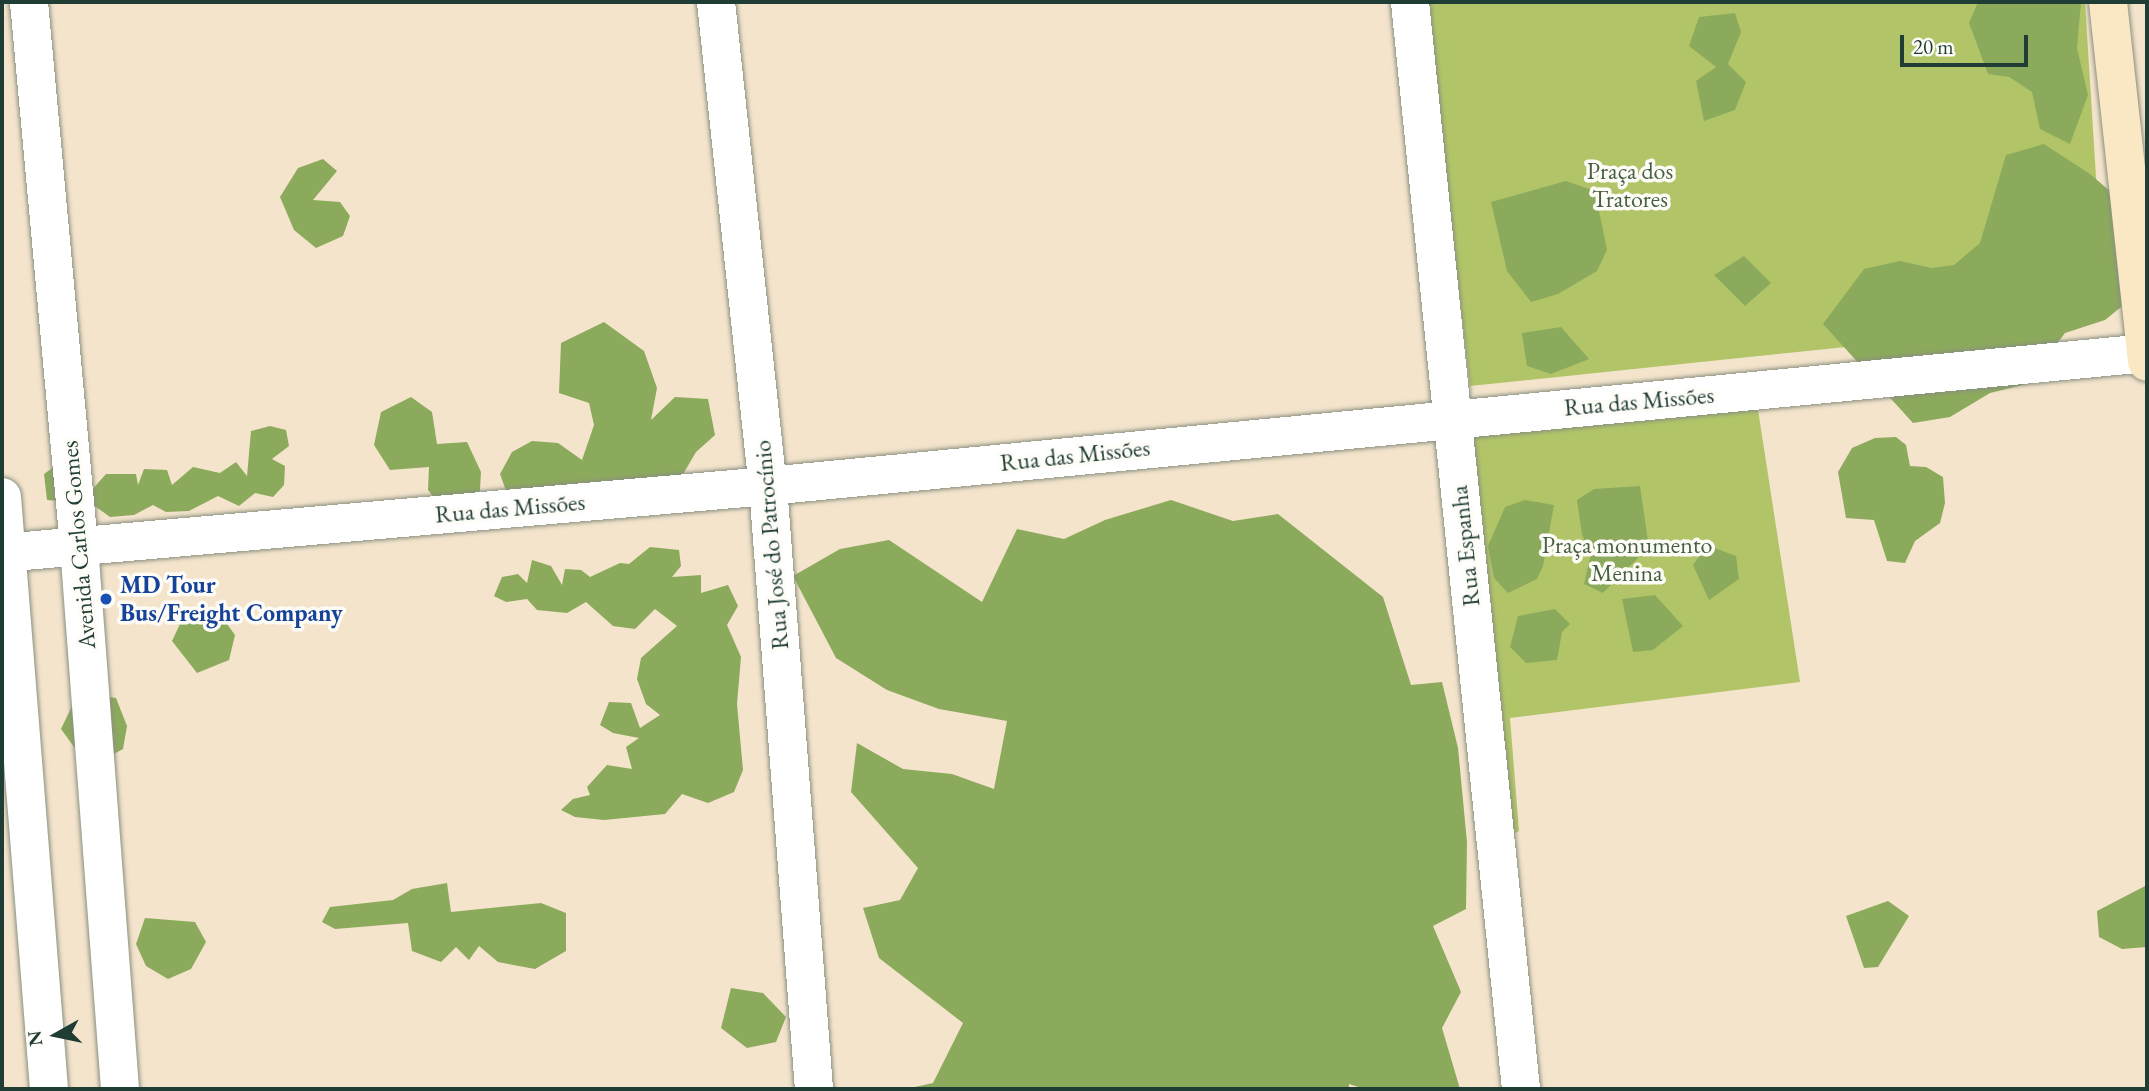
<!DOCTYPE html>
<html>
<head>
<meta charset="utf-8">
<style>
  body { margin:0 }
  #map { position:relative; width:2149px; height:1091px; overflow:hidden; background:#f4e4cc; font-family:"EB Garamond",serif }
  div>[style] { position:absolute }
  .green>* { inset:0; background:#b1c568 }
  .forest>* { inset:0; background:#8caa5c }
  .roads { filter:drop-shadow(0 0 2px #8a9080) drop-shadow(0 0 2px #8a9080) }
  .minor>* { height:38px; margin:-19px; padding:0 19px; transform-origin:19px; border-radius:19px; background:#fff }
  .tertiary>* { height:38px; margin:-19px; padding:0 19px; transform-origin:19px; border-radius:19px; background:#fff }
  .secondary>* { height:38px; margin:-19px; padding:0 19px; transform-origin:19px; border-radius:19px; background:#fae7c3 }
  .dots>* { width:19px; height:19px; translate:-50% -50%; box-sizing:border-box; border:4px solid #fdfcf7; border-radius:50% }
  span { translate:-50% -50%; white-space:nowrap; text-align:center; line-height:1.15; -webkit-text-stroke:7px #fdfcf7; paint-order:stroke }
  .park-label { font-size:24px; color:#445f41 }
  .street-label { font-size:24px; color:#1f3d34 }
  .transit-label { font-size:24px; color:#164399; font-weight:700 }
  .left { translate:0 -50%; text-align:left }
  .frame { position:absolute; inset:0; border:4px solid #1f3d34; pointer-events:none }
  .north { position:absolute; left:21px; top:1000px; width:70px; height:70px; -webkit-text-stroke:5px #fdfcf7; paint-order:stroke; rotate:261deg; font-size:19px; font-weight:700; line-height:28px; text-align:center; color:#1f3d34 }
  .north::after { content:''; display:block; margin:auto; width:24px; height:32px; background:#1f3d34; clip-path:polygon(50% 0,100% 100%,50% 72%,0 100%) }
  .scale { position:absolute; left:1900px; top:35px; width:128px; height:32px; box-sizing:border-box; border:4px solid #1f3d34; border-top:0; padding-left:9px; font-size:21px; line-height:24px; white-space:nowrap; color:#1f3d34; -webkit-text-stroke:5px #fdfcf7; paint-order:stroke }
</style>
</head>
<body>
<div id="map">
  <div class="green">
    <div style="clip-path:polygon(1424px 2px,2085px 2px,2105px 320px,1470px 386px)"></div>
    <div style="clip-path:polygon(1757px 403px,1800px 682px,1510px 718px,1519px 831px,1502px 839px,1458px 430px)"></div>
  </div>
  <div class="forest">
    <div style="clip-path:polygon(1978px 2px,2081px 2px,2077px 48px,2088px 95px,2070px 144px,2040px 129px,2032px 92px,2009px 77px,1988px 74px,1969px 23px)"></div>
    <div style="clip-path:polygon(1735px 13px,1741px 32px,1728px 64px,1746px 82px,1735px 110px,1704px 121px,1696px 81px,1716px 67px,1689px 46px,1699px 17px)"></div>
    <div style="clip-path:polygon(2044px 144px,2090px 174px,2147px 223px,2147px 286px,2105px 320px,2065px 333px,2027px 384px,1990px 393px,1950px 417px,1913px 423px,1823px 324px,1864px 269px,1900px 261px,1932px 268px,1954px 265px,1980px 243px,2006px 155px)"></div>
    <div style="clip-path:polygon(323px 159px,337px 171px,313px 200px,340px 202px,350px 216px,343px 236px,316px 248px,294px 230px,280px 197px,298px 168px)"></div>
    <div style="clip-path:polygon(1566px 181px,1595px 191px,1607px 250px,1597px 271px,1558px 294px,1531px 302px,1507px 271px,1491px 202px)"></div>
    <div style="clip-path:polygon(1744px 256px,1771px 283px,1745px 306px,1714px 275px)"></div>
    <div style="clip-path:polygon(604px 322px,644px 351px,657px 388px,651px 420px,675px 397px,708px 399px,715px 435px,696px 452px,682px 476px,650px 477px,649px 490px,509px 499px,500px 474px,512px 452px,532px 441px,558px 443px,582px 460px,594px 425px,589px 403px,559px 393px,561px 343px)"></div>
    <div style="clip-path:polygon(1561px 327px,1589px 359px,1551px 374px,1527px 366px,1522px 333px)"></div>
    <div style="clip-path:polygon(411px 397px,432px 412px,437px 444px,467px 442px,481px 472px,479px 507px,444px 510px,428px 490px,429px 467px,390px 470px,374px 445px,381px 412px)"></div>
    <div style="clip-path:polygon(270px 426px,286px 430px,289px 446px,272px 459px,285px 466px,284px 485px,273px 497px,255px 493px,239px 506px,218px 496px,189px 511px,166px 512px,153px 505px,134px 515px,110px 517px,92px 504px,47px 500px,44px 474px,61px 462px,89px 493px,106px 474px,136px 474px,138px 485px,144px 469px,167px 470px,172px 485px,193px 467px,220px 473px,236px 462px,247px 476px,251px 431px)"></div>
    <div style="clip-path:polygon(1896px 437px,1906px 445px,1910px 466px,1926px 467px,1943px 477px,1945px 503px,1940px 523px,1915px 541px,1905px 563px,1887px 561px,1874px 520px,1846px 518px,1838px 472px,1852px 448px,1875px 438px)"></div>
    <div style="clip-path:polygon(1640px 486px,1649px 547px,1603px 593px,1584px 584px,1591px 553px,1582px 535px,1577px 500px,1594px 489px)"></div>
    <div style="clip-path:polygon(1171px 500px,1233px 521px,1278px 514px,1383px 597px,1411px 685px,1442px 682px,1458px 748px,1467px 842px,1466px 909px,1433px 926px,1461px 992px,1442px 1028px,1460px 1089px,1365px 1089px,1349px 1084px,1349px 1089px,906px 1089px,933px 1083px,963px 1023px,879px 958px,863px 908px,900px 900px,918px 868px,851px 792px,857px 743px,903px 769px,952px 774px,994px 789px,1007px 721px,939px 709px,887px 690px,836px 658px,793px 576px,840px 549px,889px 540px,982px 602px,1017px 529px,1064px 539px,1105px 520px)"></div>
    <div style="clip-path:polygon(1525px 500px,1554px 505px,1543px 566px,1537px 579px,1508px 593px,1494px 578px,1488px 546px,1505px 507px)"></div>
    <div style="clip-path:polygon(1707px 545px,1736px 556px,1739px 579px,1709px 600px,1693px 565px)"></div>
    <div style="clip-path:polygon(650px 547px,679px 550px,681px 566px,672px 577px,701px 575px,701px 593px,728px 585px,738px 606px,727px 625px,741px 657px,737px 704px,743px 770px,734px 792px,708px 803px,682px 794px,665px 814px,604px 820px,575px 817px,561px 810px,573px 799px,590px 795px,587px 787px,607px 765px,632px 769px,626px 747px,639px 738px,613px 733px,600px 725px,609px 702px,631px 703px,640px 728px,660px 715px,646px 704px,637px 679px,641px 658px,677px 626px,655px 609px,635px 629px,613px 626px,586px 602px,567px 613px,537px 610px,527px 599px,506px 602px,494px 596px,502px 577px,518px 574px,527px 583px,532px 560px,551px 566px,562px 585px,565px 569px,581px 570px,590px 577px,620px 563px,629px 564px)"></div>
    <div style="clip-path:polygon(1655px 595px,1683px 626px,1653px 650px,1633px 652px,1622px 599px)"></div>
    <div style="clip-path:polygon(216px 609px,235px 635px,229px 660px,197px 673px,172px 641px,186px 611px)"></div>
    <div style="clip-path:polygon(1555px 609px,1570px 624px,1562px 632px,1557px 660px,1526px 663px,1510px 647px,1518px 616px)"></div>
    <div style="clip-path:polygon(91px 694px,116px 698px,127px 726px,123px 749px,101px 761px,77px 751px,61px 729px,73px 704px)"></div>
    <div style="clip-path:polygon(447px 883px,451px 912px,541px 903px,566px 913px,566px 951px,535px 969px,498px 962px,479px 946px,469px 960px,456px 947px,441px 962px,412px 951px,408px 923px,335px 929px,322px 922px,330px 907px,393px 900px,412px 889px)"></div>
    <div style="clip-path:polygon(2147px 885px,2147px 947px,2122px 949px,2099px 937px,2097px 911px)"></div>
    <div style="clip-path:polygon(1888px 901px,1909px 916px,1878px 967px,1864px 968px,1846px 916px)"></div>
    <div style="clip-path:polygon(145px 918px,195px 922px,206px 942px,191px 969px,168px 979px,146px 966px,136px 944px)"></div>
    <div style="clip-path:polygon(731px 988px,763px 993px,786px 1017px,776px 1042px,747px 1048px,721px 1028px)"></div>
  </div>
  <div class="roads">
    <div class="minor">
      <div style="left:716px;top:2px;width:487px;rotate:83.9deg"></div>
      <div style="left:768px;top:486px;width:605px;rotate:85.64deg"></div>
      <div style="left:1410px;top:2px;width:1093px;rotate:84.17deg"></div>
      <div style="left:2px;top:553px;width:769px;rotate:-5deg"></div>
      <div style="left:768px;top:486px;width:1385px;rotate:-5.51deg"></div>
    </div>
    <div class="tertiary">
      <div style="left:29px;top:2px;width:546px;rotate:84.75deg"></div>
      <div style="left:79px;top:546px;width:545px;rotate:85.68deg"></div>
      <div style="left:2px;top:497px;width:594px;rotate:85.46deg"></div>
    </div>
    <div class="secondary">
      <div style="left:2108px;top:2px;width:362px;rotate:83.8deg"></div>
    </div>
  </div>
  <div class="dots">
    <div style="left:106px;top:599px;background:#1a4fb4"></div>
  </div>
  <div class="park-label">
    <span style="left:1630px;top:185px">Praça dos<br>Tratores</span>
    <span style="left:1627px;top:559px">Praça monumento<br>Menina</span>
  </div>
  <div class="street-label">
    <span style="left:1639px;top:401px;rotate:-5deg">Rua das Missões</span>
    <span style="left:1075px;top:455px;rotate:-6deg">Rua das Missões</span>
    <span style="left:510px;top:508px;rotate:-5deg">Rua das Missões</span>
    <span style="left:78px;top:545px;rotate:-95deg">Avenida Carlos Gomes</span>
    <span style="left:771px;top:545px;rotate:-95deg">Rua José do Patrocínio</span>
    <span style="left:1465px;top:546px;rotate:-96deg">Rua Espanha</span>
  </div>
  <div class="transit-label">
    <span class="left" style="left:120px;top:599px">MD Tour<br>Bus/Freight Company</span>
  </div>
  <div class="frame"></div>
  <div class="north">N</div>
  <div class="scale">20 m</div>
</div>
</body>
</html>
